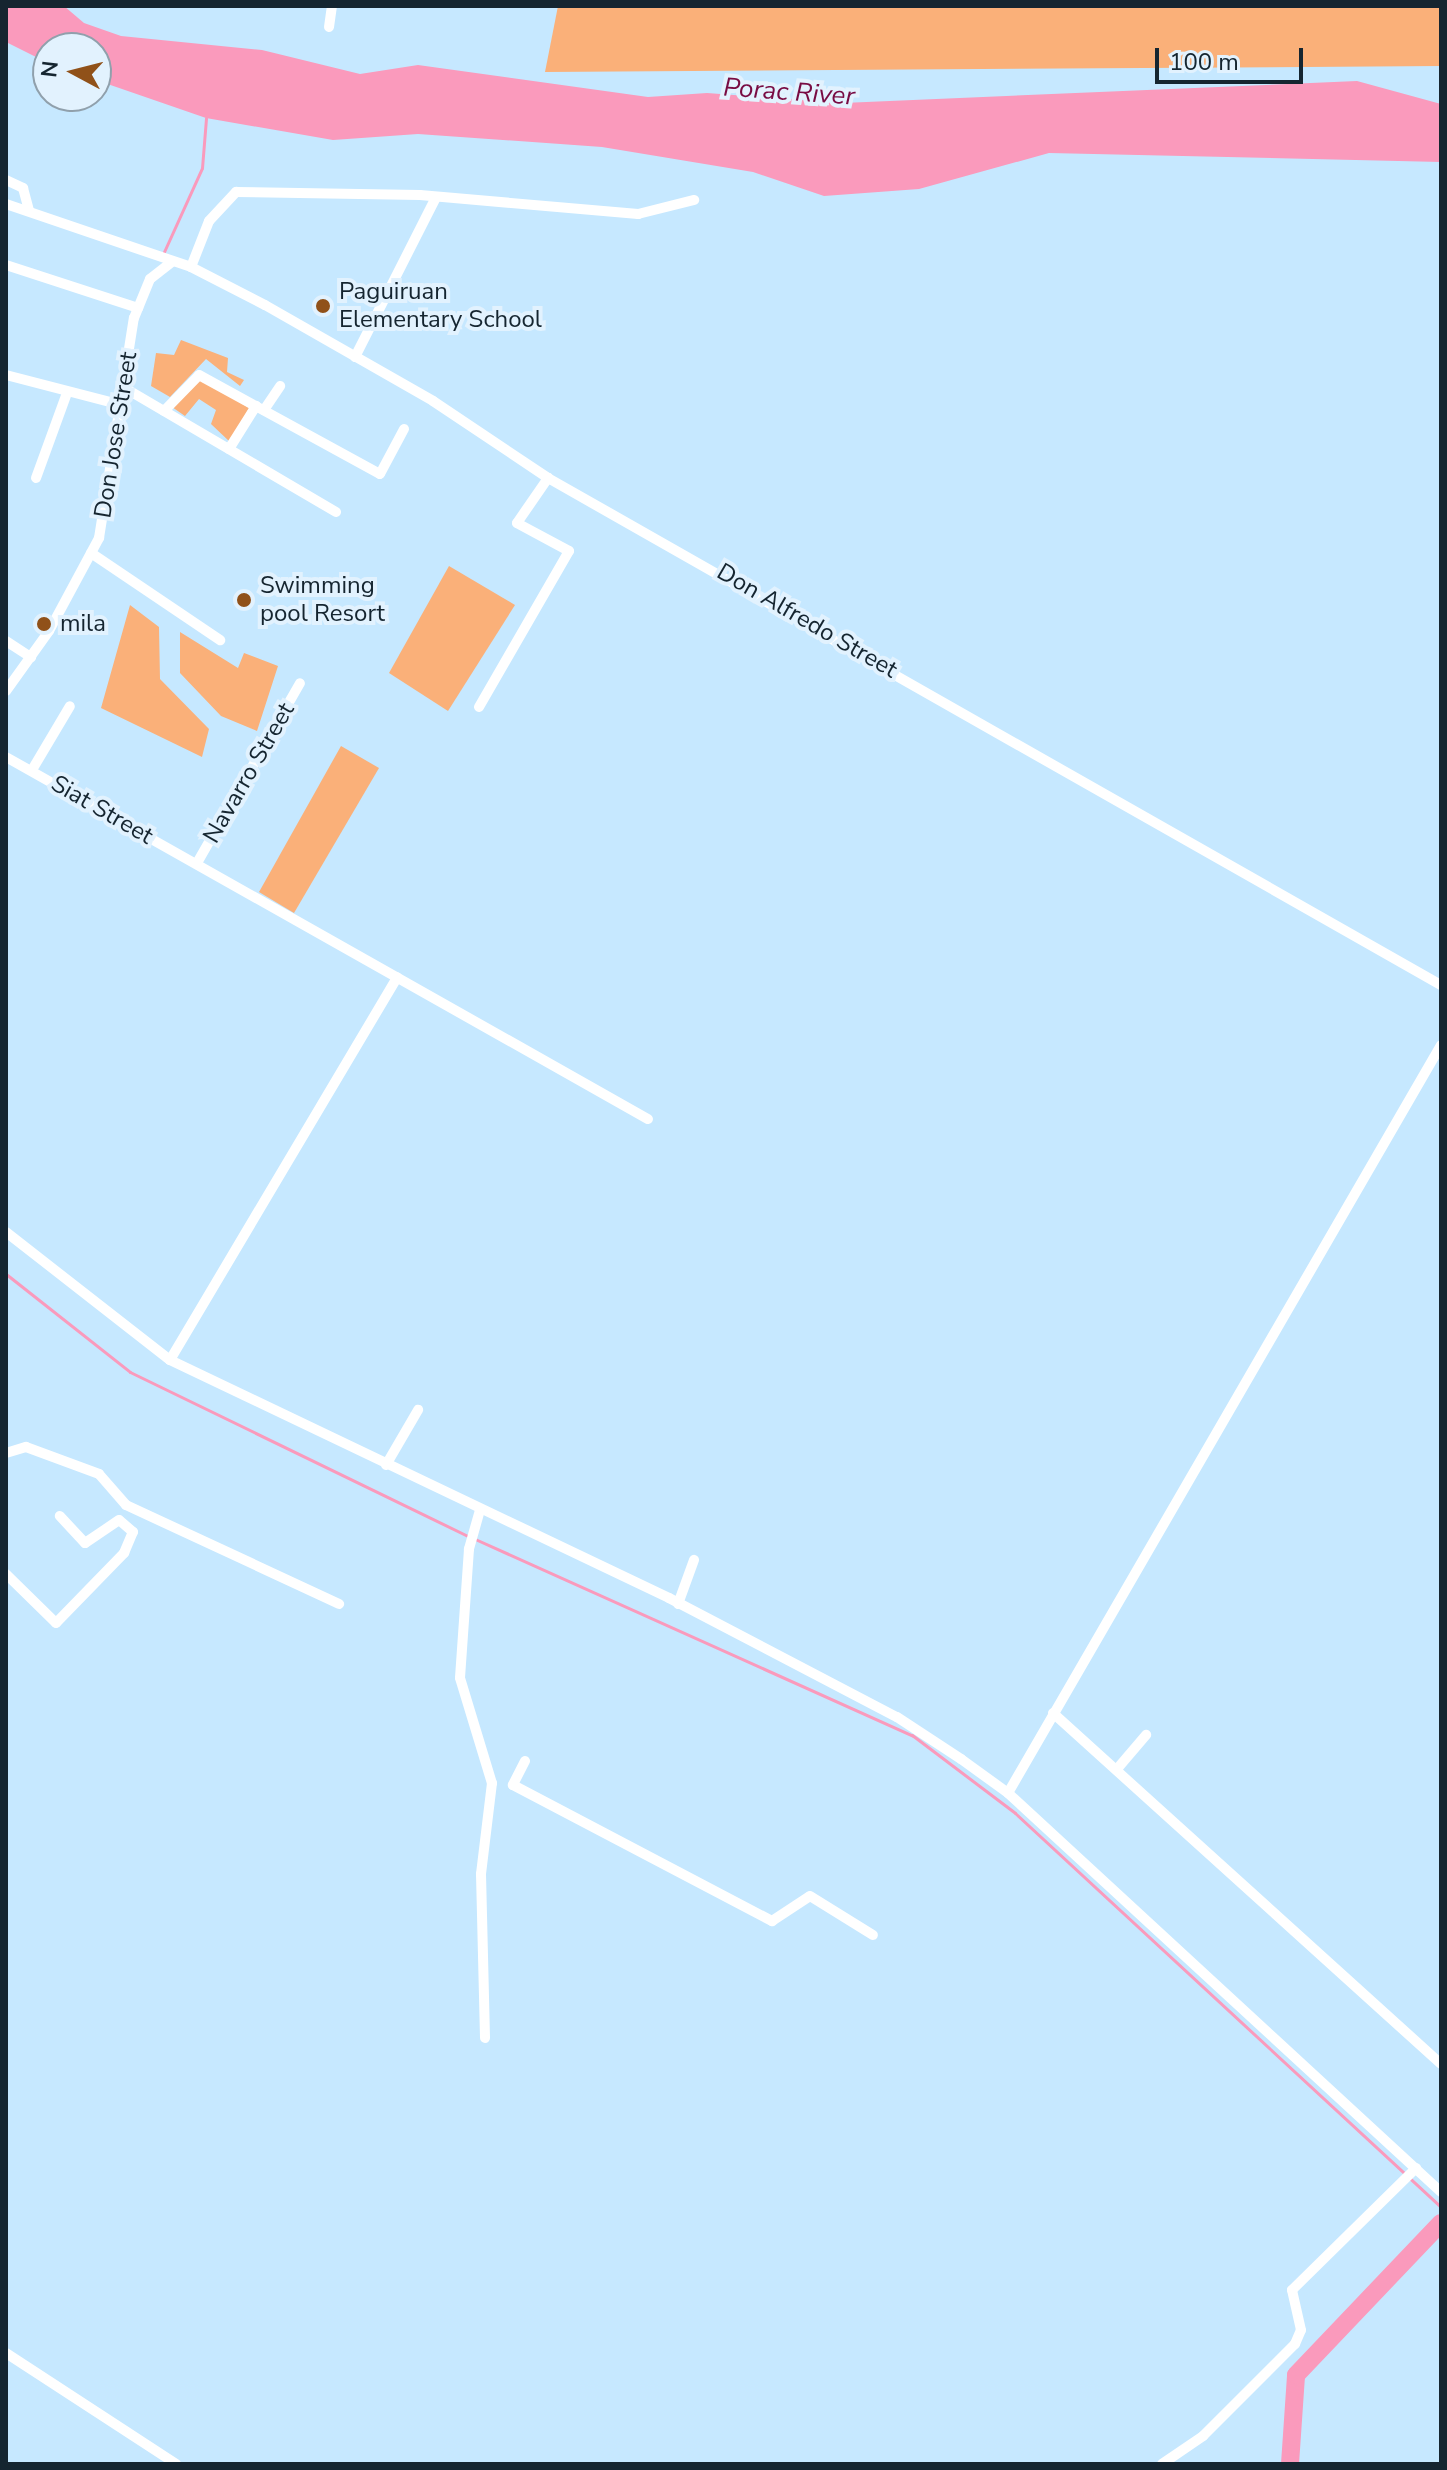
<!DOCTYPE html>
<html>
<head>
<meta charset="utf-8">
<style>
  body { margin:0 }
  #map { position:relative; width:1447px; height:2470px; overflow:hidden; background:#c6e8ff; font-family:"Nunito Sans",sans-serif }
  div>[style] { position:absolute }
  .green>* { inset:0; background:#fab079 }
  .water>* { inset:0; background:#fa9abc }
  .stream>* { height:3px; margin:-1.5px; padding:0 1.5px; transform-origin:1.5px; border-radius:1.5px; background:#fa9abc }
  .river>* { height:18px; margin:-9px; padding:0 9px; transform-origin:9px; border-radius:9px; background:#fa9abc }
  .minor>* { height:10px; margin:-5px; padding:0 5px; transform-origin:5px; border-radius:5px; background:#fff }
  .dots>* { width:22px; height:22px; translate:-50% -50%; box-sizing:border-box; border:4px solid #e2f2fe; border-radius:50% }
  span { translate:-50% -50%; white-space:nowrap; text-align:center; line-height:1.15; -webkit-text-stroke:8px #e2f2fe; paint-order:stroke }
  .poi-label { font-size:24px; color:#152530 }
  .left { translate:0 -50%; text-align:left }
  .street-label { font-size:24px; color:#152530 }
  .water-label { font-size:26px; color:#780b43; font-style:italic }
  .frame { position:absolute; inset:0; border:8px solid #152530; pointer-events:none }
  .north { position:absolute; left:32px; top:32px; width:80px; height:80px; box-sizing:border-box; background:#e2f2fe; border:2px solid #90a0ac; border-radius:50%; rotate:277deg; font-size:22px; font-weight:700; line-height:32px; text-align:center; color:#152530 }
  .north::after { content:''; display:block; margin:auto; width:28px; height:36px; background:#905119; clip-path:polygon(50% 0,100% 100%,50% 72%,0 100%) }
  .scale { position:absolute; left:1155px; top:48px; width:148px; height:36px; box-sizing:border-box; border:4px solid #152530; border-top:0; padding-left:10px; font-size:24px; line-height:28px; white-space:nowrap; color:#152530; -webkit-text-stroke:6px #e2f2fe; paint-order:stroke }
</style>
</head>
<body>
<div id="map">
  <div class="green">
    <div style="clip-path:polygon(558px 6px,1441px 6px,1441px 66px,545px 72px)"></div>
    <div style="clip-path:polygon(181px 340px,228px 358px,227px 372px,244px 380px,240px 386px,206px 359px,170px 397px,151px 386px,156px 353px,174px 355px)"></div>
    <div style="clip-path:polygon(201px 379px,249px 408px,230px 442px,211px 424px,216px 410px,199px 399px,185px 416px,172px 407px)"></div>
    <div style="clip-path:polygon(449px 566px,515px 605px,448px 711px,389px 673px)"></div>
    <div style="clip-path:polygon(130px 605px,159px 627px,160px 679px,209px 729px,202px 757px,101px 708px)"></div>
    <div style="clip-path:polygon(180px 632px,238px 668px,244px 653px,278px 666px,257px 731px,221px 716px,180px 673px)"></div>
    <div style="clip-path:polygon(341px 746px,379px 768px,294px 913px,259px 892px)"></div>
  </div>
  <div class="water">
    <div style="clip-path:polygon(6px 6px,64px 6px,84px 23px,121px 36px,262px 50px,360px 74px,418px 65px,648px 97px,707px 93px,843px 103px,1357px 81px,1441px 104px,1441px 162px,1049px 153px,919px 189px,824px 196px,753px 172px,602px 147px,418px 134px,333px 140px,206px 118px,96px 80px,96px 48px,48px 48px,48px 63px,6px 42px)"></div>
  </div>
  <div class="stream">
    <div style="left:163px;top:254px;width:94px;rotate:-65.6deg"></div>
    <div style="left:202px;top:168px;width:50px;rotate:-85.4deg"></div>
    <div style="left:6px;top:1274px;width:158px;rotate:38.3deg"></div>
    <div style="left:130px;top:1372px;width:376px;rotate:25.9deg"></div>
    <div style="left:475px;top:1539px;width:479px;rotate:24.2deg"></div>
    <div style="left:912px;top:1735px;width:129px;rotate:37.1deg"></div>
    <div style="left:1015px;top:1813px;width:580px;rotate:42.77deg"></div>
  </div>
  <div class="river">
    <div style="left:1290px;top:2464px;width:89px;rotate:-86.1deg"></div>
    <div style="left:1296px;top:2375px;width:210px;rotate:-46.4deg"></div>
  </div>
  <div class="minor">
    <div style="left:329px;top:27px;width:21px;rotate:-82deg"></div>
    <div style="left:6px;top:180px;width:19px;rotate:25deg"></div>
    <div style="left:23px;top:188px;width:23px;rotate:75deg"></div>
    <div style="left:6px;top:204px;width:195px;rotate:18.8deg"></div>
    <div style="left:191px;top:267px;width:83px;rotate:27.2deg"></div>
    <div style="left:265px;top:305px;width:193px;rotate:29.7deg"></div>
    <div style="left:433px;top:401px;width:138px;rotate:33.8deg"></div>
    <div style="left:548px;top:478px;width:1027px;rotate:29.59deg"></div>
    <div style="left:6px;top:265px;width:139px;rotate:18deg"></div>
    <div style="left:191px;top:267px;width:49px;rotate:-68.6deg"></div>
    <div style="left:209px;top:221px;width:40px;rotate:-47deg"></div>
    <div style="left:236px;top:192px;width:184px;rotate:0.9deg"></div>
    <div style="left:420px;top:195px;width:219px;rotate:5deg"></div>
    <div style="left:638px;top:214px;width:58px;rotate:-14deg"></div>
    <div style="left:355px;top:357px;width:179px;rotate:-63.1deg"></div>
    <div style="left:6px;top:375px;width:120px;rotate:14.5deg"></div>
    <div style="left:123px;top:387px;width:247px;rotate:30.4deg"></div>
    <div style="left:264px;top:410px;width:29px;rotate:-56deg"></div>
    <div style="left:164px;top:411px;width:50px;rotate:-45.8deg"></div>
    <div style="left:199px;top:375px;width:206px;rotate:28.7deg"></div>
    <div style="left:380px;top:474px;width:51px;rotate:-61.9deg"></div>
    <div style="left:229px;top:449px;width:51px;rotate:-57.9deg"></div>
    <div style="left:36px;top:478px;width:90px;rotate:-70deg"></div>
    <div style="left:91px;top:553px;width:156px;rotate:34deg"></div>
    <div style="left:6px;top:641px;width:30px;rotate:33deg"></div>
    <div style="left:6px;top:691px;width:74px;rotate:-54.4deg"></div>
    <div style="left:49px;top:631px;width:106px;rotate:-61.7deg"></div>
    <div style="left:99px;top:538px;width:223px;rotate:-81deg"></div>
    <div style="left:134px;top:318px;width:42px;rotate:-67.7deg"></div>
    <div style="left:150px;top:279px;width:28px;rotate:-38deg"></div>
    <div style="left:479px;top:707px;width:180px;rotate:-60deg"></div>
    <div style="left:569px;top:551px;width:59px;rotate:-151.7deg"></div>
    <div style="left:517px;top:523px;width:55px;rotate:-55.4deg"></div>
    <div style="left:6px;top:757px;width:737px;rotate:29.42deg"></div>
    <div style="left:32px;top:770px;width:74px;rotate:-59.3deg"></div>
    <div style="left:197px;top:863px;width:207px;rotate:-60.2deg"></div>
    <div style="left:6px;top:1232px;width:208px;rotate:38deg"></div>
    <div style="left:170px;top:1360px;width:553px;rotate:25.5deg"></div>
    <div style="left:669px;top:1598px;width:257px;rotate:27.6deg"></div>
    <div style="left:897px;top:1717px;width:77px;rotate:33.3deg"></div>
    <div style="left:961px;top:1759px;width:58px;rotate:35.9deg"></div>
    <div style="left:1008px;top:1793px;width:589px;rotate:42.66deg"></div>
    <div style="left:170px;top:1360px;width:445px;rotate:-59.3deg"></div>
    <div style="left:6px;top:1453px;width:21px;rotate:-17deg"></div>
    <div style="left:26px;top:1447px;width:78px;rotate:20.3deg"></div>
    <div style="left:99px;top:1474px;width:41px;rotate:48.9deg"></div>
    <div style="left:126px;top:1505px;width:235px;rotate:24.9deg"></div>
    <div style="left:386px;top:1465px;width:64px;rotate:-59.8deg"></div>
    <div style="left:480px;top:1510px;width:41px;rotate:105.8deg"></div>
    <div style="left:469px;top:1549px;width:129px;rotate:94deg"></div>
    <div style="left:460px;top:1678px;width:110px;rotate:73.1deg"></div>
    <div style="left:492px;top:1783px;width:92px;rotate:96.9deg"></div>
    <div style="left:481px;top:1874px;width:164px;rotate:88.6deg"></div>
    <div style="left:6px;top:1574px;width:70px;rotate:44.4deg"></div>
    <div style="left:56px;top:1623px;width:98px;rotate:-45.8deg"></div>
    <div style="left:124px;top:1553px;width:23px;rotate:-67deg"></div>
    <div style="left:133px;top:1532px;width:18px;rotate:-139deg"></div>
    <div style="left:119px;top:1520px;width:41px;rotate:145.9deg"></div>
    <div style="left:85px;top:1543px;width:37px;rotate:-133deg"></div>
    <div style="left:678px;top:1604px;width:47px;rotate:-70deg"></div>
    <div style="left:1053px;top:1713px;width:523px;rotate:42.13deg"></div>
    <div style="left:525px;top:1761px;width:27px;rotate:117deg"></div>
    <div style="left:513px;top:1785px;width:293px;rotate:27.7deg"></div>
    <div style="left:772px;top:1921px;width:45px;rotate:-33.3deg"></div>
    <div style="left:810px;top:1896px;width:74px;rotate:31.8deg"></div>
    <div style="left:1117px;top:1769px;width:45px;rotate:-49.5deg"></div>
    <div style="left:1008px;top:1793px;width:864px;rotate:-59.93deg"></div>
    <div style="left:6px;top:2353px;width:203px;rotate:33.1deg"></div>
    <div style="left:1162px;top:2464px;width:50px;rotate:-34.3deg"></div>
    <div style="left:1203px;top:2436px;width:130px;rotate:-45deg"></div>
    <div style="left:1295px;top:2344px;width:15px;rotate:-67deg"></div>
    <div style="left:1301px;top:2330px;width:41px;rotate:-102.7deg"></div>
    <div style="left:1292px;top:2290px;width:174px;rotate:-44.5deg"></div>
  </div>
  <div class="dots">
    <div style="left:323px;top:306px;background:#905119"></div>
    <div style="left:244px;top:600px;background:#905119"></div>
    <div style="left:44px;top:624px;background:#905119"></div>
  </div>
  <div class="poi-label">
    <span class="left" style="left:339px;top:306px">Paguiruan<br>Elementary School</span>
    <span class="left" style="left:260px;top:600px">Swimming<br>pool Resort</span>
    <span class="left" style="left:60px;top:624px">mila</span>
  </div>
  <div class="street-label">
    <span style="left:116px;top:435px;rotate:-81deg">Don Jose Street</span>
    <span style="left:807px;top:621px;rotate:30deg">Don Alfredo Street</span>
    <span style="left:249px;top:773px;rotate:-60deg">Navarro Street</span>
    <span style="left:102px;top:810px;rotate:30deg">Siat Street</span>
  </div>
  <div class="water-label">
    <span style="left:789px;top:92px;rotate:4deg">Porac River</span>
  </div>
  <div class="frame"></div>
  <div class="north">N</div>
  <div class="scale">100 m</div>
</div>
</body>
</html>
